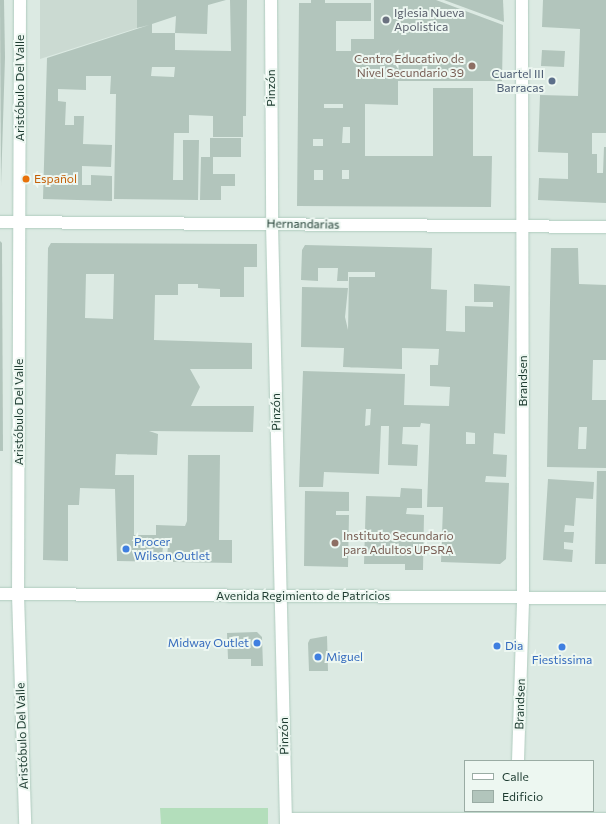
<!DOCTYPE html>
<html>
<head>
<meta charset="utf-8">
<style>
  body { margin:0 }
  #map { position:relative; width:606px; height:824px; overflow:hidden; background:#dceae3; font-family:Commissioner,sans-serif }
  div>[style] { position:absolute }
  .built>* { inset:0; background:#cbdad2 }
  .green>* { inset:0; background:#b3debb }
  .building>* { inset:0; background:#b2c5bc }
  .roads { filter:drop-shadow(0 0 1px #afcbbe) drop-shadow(0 0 1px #afcbbe) }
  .street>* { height:12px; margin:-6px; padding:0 6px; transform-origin:6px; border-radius:6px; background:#fff }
  .secondary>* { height:12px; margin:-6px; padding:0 6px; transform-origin:6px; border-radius:6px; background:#fff }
  .dots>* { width:11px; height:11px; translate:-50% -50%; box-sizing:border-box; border:2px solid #edf7f1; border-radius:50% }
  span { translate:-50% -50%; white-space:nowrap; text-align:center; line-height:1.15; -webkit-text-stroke:4px #edf7f1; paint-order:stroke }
  .worship-label { font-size:12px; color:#5b616d }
  .left { translate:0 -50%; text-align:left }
  .education-label { font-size:12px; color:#785e54 }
  .right { translate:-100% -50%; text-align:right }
  .service-label { font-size:12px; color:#4e5e75 }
  .street-label { font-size:12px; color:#1d3b30 }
  .food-label { font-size:12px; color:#c56008 }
  .shop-label { font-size:12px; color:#366cbe }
  .legend { position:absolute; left:464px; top:760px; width:130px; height:52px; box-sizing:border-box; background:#edf7f1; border:1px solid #9aaca4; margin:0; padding:5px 7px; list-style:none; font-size:12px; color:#1d3b30 }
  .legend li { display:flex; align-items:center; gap:8px; height:20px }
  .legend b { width:20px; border:1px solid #9aaca4 }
</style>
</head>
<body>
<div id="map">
  <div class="built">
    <div style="clip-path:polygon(40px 0,137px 0,137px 28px,40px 59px)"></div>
  </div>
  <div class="green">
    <div style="clip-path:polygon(160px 808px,268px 808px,268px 824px,161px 824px)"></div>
  </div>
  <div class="building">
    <div style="clip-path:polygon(0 0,4px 0,5px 57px,1px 186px)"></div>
    <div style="clip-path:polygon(evenodd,137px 0,226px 0,208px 5px,207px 34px,175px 33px,176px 16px,152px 24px,152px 33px,175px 33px,175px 50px,231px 51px,230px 0,247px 0,246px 116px,243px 116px,243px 137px,213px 137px,213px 116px,189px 115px,189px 133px,174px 133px,173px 180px,183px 180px,183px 140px,199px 140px,198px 200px,114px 199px,116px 94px,110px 94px,111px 76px,86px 76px,86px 90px,58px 89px,58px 101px,66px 102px,65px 125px,74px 125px,74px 116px,84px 116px,83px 144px,112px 145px,111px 167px,82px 166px,82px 185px,91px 185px,91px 175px,112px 176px,112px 201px,43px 199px,47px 58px,149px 25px,137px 28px,137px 0,152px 67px,175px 67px,174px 77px,151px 76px,152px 67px)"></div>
    <div style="clip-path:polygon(evenodd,311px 0,325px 0,325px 3px,371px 3px,371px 21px,336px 21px,336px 51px,351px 51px,351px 39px,374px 39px,374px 0,436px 0,503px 25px,502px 81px,398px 81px,398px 105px,365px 104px,365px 156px,433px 156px,433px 88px,473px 88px,473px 156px,492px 156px,491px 207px,297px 206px,299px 3px,311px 3px,311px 0,324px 104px,343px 104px,343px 108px,324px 108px,324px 104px,311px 0,343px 127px,350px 127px,350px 143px,342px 143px,343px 127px,311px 0,313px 139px,323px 139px,323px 146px,313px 146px,313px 139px,311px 0,314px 170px,323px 170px,323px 180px,314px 180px,314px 170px,311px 0,342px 170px,349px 170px,349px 179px,342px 179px,342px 170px)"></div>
    <div style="clip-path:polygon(444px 0,503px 0,504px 22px)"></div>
    <div style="clip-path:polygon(543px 0,606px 0,606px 133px,592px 133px,592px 154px,597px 154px,597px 173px,603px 173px,604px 147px,606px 147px,606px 203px,538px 200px,539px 178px,568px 179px,568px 153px,538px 152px,540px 95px,578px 96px,580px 29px,542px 27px)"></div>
    <div style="clip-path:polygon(542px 50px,565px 51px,564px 67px,541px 66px)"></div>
    <div style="clip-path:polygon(210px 138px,241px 138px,241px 157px,213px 157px,213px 174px,235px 174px,235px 186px,221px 186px,221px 200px,200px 200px,201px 157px,210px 157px)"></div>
    <div style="clip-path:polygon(0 241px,2px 243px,3px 451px,0 451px)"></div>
    <div style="clip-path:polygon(evenodd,51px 243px,257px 244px,257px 267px,244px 267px,244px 297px,220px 297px,220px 289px,198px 288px,198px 284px,178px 284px,178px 295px,155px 295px,154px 340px,252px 343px,252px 369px,190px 369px,200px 387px,191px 406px,254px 406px,253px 432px,149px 431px,158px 434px,157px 455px,116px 454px,115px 475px,134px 475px,134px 535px,156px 535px,156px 525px,185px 526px,187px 521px,188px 455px,220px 455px,219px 540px,232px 540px,232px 563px,117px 561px,115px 489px,80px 488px,79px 505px,68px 505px,68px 561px,43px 560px,48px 248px,51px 243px,86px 274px,114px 274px,113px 319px,85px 318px,86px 274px,51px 243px,163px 547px,168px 547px,167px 555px,162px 555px,163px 547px)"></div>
    <div style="clip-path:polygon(evenodd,305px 245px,432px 248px,431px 289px,447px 290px,446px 331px,465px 332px,465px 306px,493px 307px,493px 302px,474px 302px,474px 284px,510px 286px,505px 434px,494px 433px,493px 454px,507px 455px,506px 477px,486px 476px,485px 482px,509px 483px,506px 559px,500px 564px,441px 562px,443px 507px,427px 507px,430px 424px,421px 423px,420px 427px,403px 427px,402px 444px,418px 445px,417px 466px,388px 465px,389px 426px,381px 426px,379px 474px,324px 472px,323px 487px,299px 487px,303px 371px,405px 374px,404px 405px,449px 406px,450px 387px,430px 386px,430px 365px,438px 365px,439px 349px,402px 348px,402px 369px,343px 367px,344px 348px,301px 347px,302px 287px,348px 288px,345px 317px,348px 330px,349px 277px,375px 277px,375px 272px,348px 272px,348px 281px,337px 281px,338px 268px,318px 268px,318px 281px,301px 280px,302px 250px,305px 245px,366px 409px,371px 409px,370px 425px,365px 426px,366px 409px,305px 245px,466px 432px,475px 433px,475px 444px,466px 444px,466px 432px)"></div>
    <div style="clip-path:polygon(evenodd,551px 248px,578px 248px,579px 284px,606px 285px,606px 360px,593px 360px,592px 400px,606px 400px,606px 468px,547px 467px,551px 248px,579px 427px,587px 427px,586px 449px,578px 449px,579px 427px)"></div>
    <div style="clip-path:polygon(597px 471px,606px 471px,606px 564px,595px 564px)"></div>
    <div style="clip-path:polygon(548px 479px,594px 482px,593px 499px,576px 498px,574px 526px,565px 525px,564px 532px,574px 532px,573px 543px,564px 542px,564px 549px,573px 550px,572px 562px,543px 560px)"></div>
    <div style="clip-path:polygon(401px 488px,422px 489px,422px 508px,407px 508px,406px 514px,424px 515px,423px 570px,405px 570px,405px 564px,364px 564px,366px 496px,400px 497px)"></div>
    <div style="clip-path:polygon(305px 491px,349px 492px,349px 511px,336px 511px,336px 515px,349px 515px,348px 567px,304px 566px)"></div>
    <div style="clip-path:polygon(257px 632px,262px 637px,263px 666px,251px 666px,251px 659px,228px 659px,227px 633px)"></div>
    <div style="clip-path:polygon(327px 636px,328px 671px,309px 671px,308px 643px,310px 639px)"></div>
  </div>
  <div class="roads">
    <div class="street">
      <div style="left:20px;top:0;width:595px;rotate:90.19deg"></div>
      <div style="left:18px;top:595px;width:229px;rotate:88.2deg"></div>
      <div style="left:271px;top:0;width:224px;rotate:89.7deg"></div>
      <div style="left:272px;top:224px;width:600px;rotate:88.66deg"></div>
      <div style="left:0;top:222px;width:606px;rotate:0.47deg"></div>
      <div style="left:518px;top:761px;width:163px;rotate:-88.2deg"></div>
      <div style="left:523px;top:598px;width:598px;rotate:-90.1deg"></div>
      <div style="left:286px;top:819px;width:320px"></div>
    </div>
    <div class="secondary">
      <div style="left:0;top:594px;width:606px;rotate:0.38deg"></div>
    </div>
  </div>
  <div class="dots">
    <div style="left:386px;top:20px;background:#6b7280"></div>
    <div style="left:472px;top:66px;background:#8d6e63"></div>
    <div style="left:552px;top:81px;background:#5c6f8a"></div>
    <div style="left:26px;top:179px;background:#e8710a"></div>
    <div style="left:335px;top:543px;background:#8d6e63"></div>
    <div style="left:126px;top:549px;background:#3f7fe0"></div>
    <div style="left:257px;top:643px;background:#3f7fe0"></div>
    <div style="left:497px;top:646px;background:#3f7fe0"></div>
    <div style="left:562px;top:647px;background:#3f7fe0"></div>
    <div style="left:318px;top:657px;background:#3f7fe0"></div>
  </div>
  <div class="worship-label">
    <span class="left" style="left:394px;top:20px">Iglesia Nueva<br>Apolistica</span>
  </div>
  <div class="education-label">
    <span class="right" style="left:464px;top:66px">Centro Educativo de<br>Nivel Secundario 39</span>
    <span class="left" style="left:343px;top:543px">Instituto Secundario<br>para Adultos UPSRA</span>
  </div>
  <div class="service-label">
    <span class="right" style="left:544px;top:81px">Cuartel III<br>Barracas</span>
  </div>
  <div class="street-label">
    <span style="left:20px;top:88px;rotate:-90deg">Aristóbulo Del Valle</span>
    <span style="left:271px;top:88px;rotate:-90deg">Pinzón</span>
    <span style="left:303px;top:224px;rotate:1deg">Hernandarias</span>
    <span style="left:523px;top:381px;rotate:-90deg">Brandsen</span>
    <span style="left:19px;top:412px;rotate:-90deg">Aristóbulo Del Valle</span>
    <span style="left:276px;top:412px;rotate:-91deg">Pinzón</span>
    <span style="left:303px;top:596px">Avenida Regimiento de Patricios</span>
    <span style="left:520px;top:704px;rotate:-88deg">Brandsen</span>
    <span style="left:22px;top:736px;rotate:-92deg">Aristóbulo Del Valle</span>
    <span style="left:284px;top:736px;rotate:-91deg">Pinzón</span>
  </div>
  <div class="food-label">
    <span class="left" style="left:34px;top:179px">Español</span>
  </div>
  <div class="shop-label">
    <span class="left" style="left:134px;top:549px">Procer<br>Wilson Outlet</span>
    <span class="right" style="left:249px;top:643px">Midway Outlet</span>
    <span class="left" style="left:505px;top:646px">Dia</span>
    <span class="left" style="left:326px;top:657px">Miguel</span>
    <span style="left:562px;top:660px">Fiestissima</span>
  </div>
  <ul class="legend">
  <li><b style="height:5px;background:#fff"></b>Calle</li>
  <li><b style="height:11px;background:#b2c5bc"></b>Edificio</li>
  </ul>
</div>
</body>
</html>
